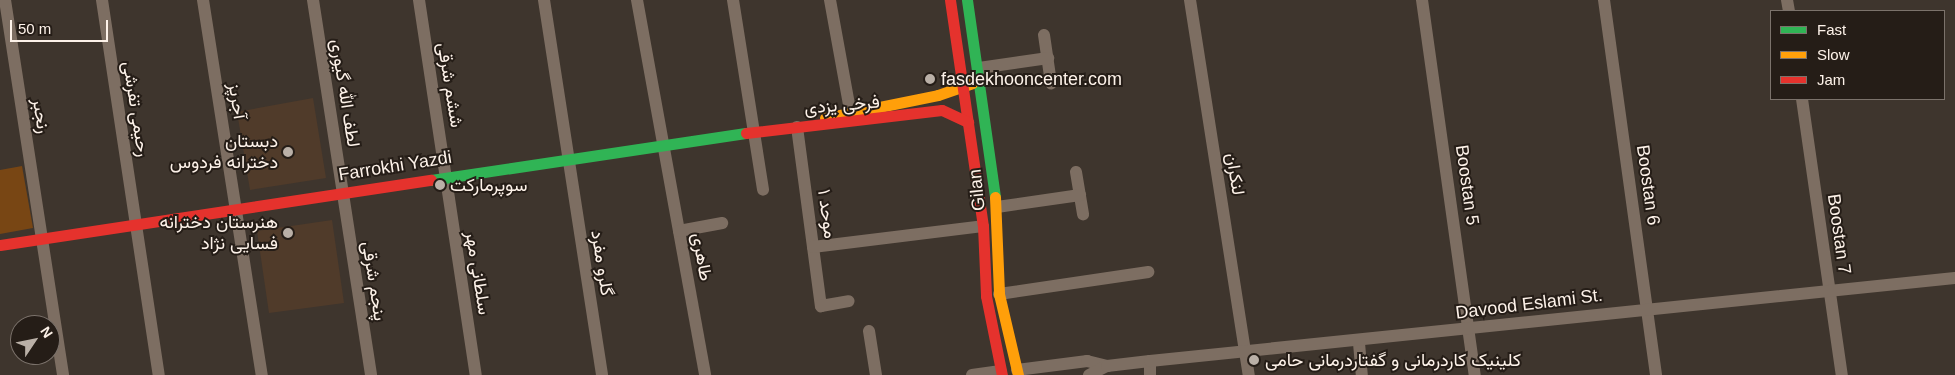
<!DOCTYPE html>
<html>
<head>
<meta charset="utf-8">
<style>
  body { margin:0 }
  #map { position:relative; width:1955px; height:375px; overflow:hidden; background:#3e352d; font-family:Helvetica,Vazirmatn,sans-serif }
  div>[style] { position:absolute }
  .built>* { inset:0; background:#503b2a }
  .green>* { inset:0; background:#784614 }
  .street>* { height:12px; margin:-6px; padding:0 6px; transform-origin:6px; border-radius:6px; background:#7d6e62 }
  .fast>* { height:11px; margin:-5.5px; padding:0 5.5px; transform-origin:5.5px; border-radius:5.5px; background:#30b455 }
  .slow>* { height:11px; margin:-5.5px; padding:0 5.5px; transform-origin:5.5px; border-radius:5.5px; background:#ff9f0a }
  .jam>* { height:11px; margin:-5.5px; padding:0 5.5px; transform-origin:5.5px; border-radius:5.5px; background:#e5322d }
  .dots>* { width:14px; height:14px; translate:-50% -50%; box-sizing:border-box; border:2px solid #251d17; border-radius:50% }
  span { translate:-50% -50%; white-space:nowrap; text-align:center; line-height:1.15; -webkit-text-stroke:4px #251d17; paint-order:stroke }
  .poi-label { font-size:18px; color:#fdf2e9 }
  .left { translate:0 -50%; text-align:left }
  .right { translate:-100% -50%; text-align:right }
  .street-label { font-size:18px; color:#fdf2e9 }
  .legend { position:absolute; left:1770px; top:10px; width:175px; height:90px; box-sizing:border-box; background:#251d17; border:1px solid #7b726b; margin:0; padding:6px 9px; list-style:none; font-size:15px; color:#fdf2e9 }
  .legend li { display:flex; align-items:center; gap:10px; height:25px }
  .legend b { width:25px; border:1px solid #7b726b }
  .north { position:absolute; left:10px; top:315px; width:50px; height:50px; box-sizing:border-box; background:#251d17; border:1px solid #7b726b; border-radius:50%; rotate:56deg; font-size:14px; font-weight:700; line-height:20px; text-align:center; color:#fdf2e9 }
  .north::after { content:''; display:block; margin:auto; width:18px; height:22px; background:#bab0a7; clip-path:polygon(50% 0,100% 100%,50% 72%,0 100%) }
  .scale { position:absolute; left:10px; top:20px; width:98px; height:22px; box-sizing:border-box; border:2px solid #fdf2e9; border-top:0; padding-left:6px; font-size:15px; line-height:18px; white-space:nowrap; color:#fdf2e9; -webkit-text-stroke:4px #251d17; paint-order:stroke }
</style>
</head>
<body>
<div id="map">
  <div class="built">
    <div style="clip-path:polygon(313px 98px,326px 178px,250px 190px,237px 112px)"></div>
    <div style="clip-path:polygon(332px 220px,344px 303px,269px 313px,257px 231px)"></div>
  </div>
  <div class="green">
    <div style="clip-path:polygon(22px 166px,33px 228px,0 234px,0 170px)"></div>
  </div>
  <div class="street">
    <div style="left:5px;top:0;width:379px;rotate:81.2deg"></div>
    <div style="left:102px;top:0;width:379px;rotate:81.4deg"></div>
    <div style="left:203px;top:0;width:380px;rotate:81.1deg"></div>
    <div style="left:313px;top:0;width:379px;rotate:81.2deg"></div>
    <div style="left:419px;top:0;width:379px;rotate:81.4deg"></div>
    <div style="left:544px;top:0;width:379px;rotate:81.2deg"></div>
    <div style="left:637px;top:0;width:381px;rotate:79.7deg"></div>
    <div style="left:733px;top:0;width:192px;rotate:81deg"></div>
    <div style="left:830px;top:0;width:112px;rotate:79.7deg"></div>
    <div style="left:1190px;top:0;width:380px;rotate:81.1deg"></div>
    <div style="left:1422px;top:0;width:379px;rotate:82deg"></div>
    <div style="left:1604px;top:0;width:379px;rotate:82.1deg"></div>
    <div style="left:1787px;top:0;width:11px;rotate:80deg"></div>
    <div style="left:1044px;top:35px;width:49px;rotate:81.7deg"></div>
    <div style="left:979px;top:68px;width:70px;rotate:-8.2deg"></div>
    <div style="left:1802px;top:99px;width:279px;rotate:81.8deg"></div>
    <div style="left:797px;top:127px;width:181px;rotate:82.4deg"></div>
    <div style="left:821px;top:306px;width:28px;rotate:-10deg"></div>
    <div style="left:1076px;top:172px;width:43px;rotate:80.5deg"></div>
    <div style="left:997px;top:207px;width:84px;rotate:-8.2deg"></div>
    <div style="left:679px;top:231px;width:44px;rotate:-10.5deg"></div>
    <div style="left:813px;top:247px;width:171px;rotate:-7deg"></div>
    <div style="left:999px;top:294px;width:151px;rotate:-8.4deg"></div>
    <div style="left:869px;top:331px;width:45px;rotate:81deg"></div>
    <div style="left:1359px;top:343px;width:32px;rotate:85deg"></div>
    <div style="left:1150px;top:361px;width:14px;rotate:90deg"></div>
    <div style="left:1017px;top:370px;width:71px;rotate:-7.3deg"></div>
    <div style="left:1087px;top:361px;width:21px;rotate:14deg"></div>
    <div style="left:972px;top:375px;width:29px;rotate:-8deg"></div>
    <div style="left:1089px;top:375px;width:20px;rotate:-27deg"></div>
    <div style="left:1107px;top:366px;width:43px;rotate:-6.6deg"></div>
    <div style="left:1150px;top:361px;width:809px;rotate:-5.89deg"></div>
  </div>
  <div class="fast">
    <div style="left:967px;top:0;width:199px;rotate:81.9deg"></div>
    <div style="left:431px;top:180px;width:318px;rotate:-8.5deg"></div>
  </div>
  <div class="slow">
    <div style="left:825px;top:118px;width:115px;rotate:-11.5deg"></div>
    <div style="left:938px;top:95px;width:36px;rotate:-19deg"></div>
    <div style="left:995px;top:197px;width:97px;rotate:87.6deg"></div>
    <div style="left:999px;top:294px;width:83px;rotate:76.8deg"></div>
  </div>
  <div class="jam">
    <div style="left:950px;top:0;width:228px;rotate:81.7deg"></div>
    <div style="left:983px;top:226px;width:70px;rotate:87.5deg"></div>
    <div style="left:986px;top:296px;width:81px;rotate:78.6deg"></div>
    <div style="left:746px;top:133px;width:197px;rotate:-6.7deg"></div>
    <div style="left:942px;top:110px;width:29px;rotate:25deg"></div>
    <div style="left:0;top:245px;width:436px;rotate:-8.6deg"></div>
  </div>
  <div class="dots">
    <div style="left:930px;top:79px;background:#bab0a7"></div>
    <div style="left:288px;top:152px;background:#bab0a7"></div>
    <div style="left:440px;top:185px;background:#bab0a7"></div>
    <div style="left:288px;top:233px;background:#bab0a7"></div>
    <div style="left:1254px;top:360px;background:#bab0a7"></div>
  </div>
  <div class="poi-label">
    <span class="left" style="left:941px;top:79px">fasdekhooncenter.com</span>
    <span class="right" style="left:278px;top:152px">دبستان<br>دخترانه فردوس</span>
    <span class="left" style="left:450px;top:185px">سوپرمارکت</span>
    <span class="right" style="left:278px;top:233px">هنرستان دخترانه<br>فسایی نژاد</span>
    <span class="left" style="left:1265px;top:360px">کلینیک کاردرمانی و گفتاردرمانی حامی</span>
  </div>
  <div class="street-label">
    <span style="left:450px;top:85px;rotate:81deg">ششم شرقی</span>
    <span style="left:345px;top:93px;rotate:81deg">لطف الله گیوری</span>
    <span style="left:237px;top:101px;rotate:81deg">آجرپز</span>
    <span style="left:842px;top:105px;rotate:-5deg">فرخی یزدی</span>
    <span style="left:136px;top:109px;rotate:81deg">رحیمی تفرشی</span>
    <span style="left:41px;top:116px;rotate:81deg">رنجبر</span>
    <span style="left:395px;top:166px;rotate:-9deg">Farrokhi Yazdi</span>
    <span style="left:1235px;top:174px;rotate:81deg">لنکران</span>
    <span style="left:1467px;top:185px;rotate:82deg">Boostan 5</span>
    <span style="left:1648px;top:185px;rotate:82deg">Boostan 6</span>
    <span style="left:977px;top:190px;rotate:-96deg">Gilan</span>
    <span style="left:827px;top:214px;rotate:82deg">موحد ۱</span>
    <span style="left:1839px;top:234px;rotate:82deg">Boostan 7</span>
    <span style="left:702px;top:257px;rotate:80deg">طاهری</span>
    <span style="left:602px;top:263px;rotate:81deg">گلرو مفرد</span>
    <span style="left:478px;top:273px;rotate:81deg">سلطانی مهر</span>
    <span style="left:374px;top:281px;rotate:81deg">پنجم شرقی</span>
    <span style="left:1529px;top:304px;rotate:-7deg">Davood Eslami St.</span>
  </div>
  <ul class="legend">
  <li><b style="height:6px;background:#30b455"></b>Fast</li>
  <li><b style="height:6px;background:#ff9f0a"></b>Slow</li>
  <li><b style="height:6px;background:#e5322d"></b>Jam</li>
  </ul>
  <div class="north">N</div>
  <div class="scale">50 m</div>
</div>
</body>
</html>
